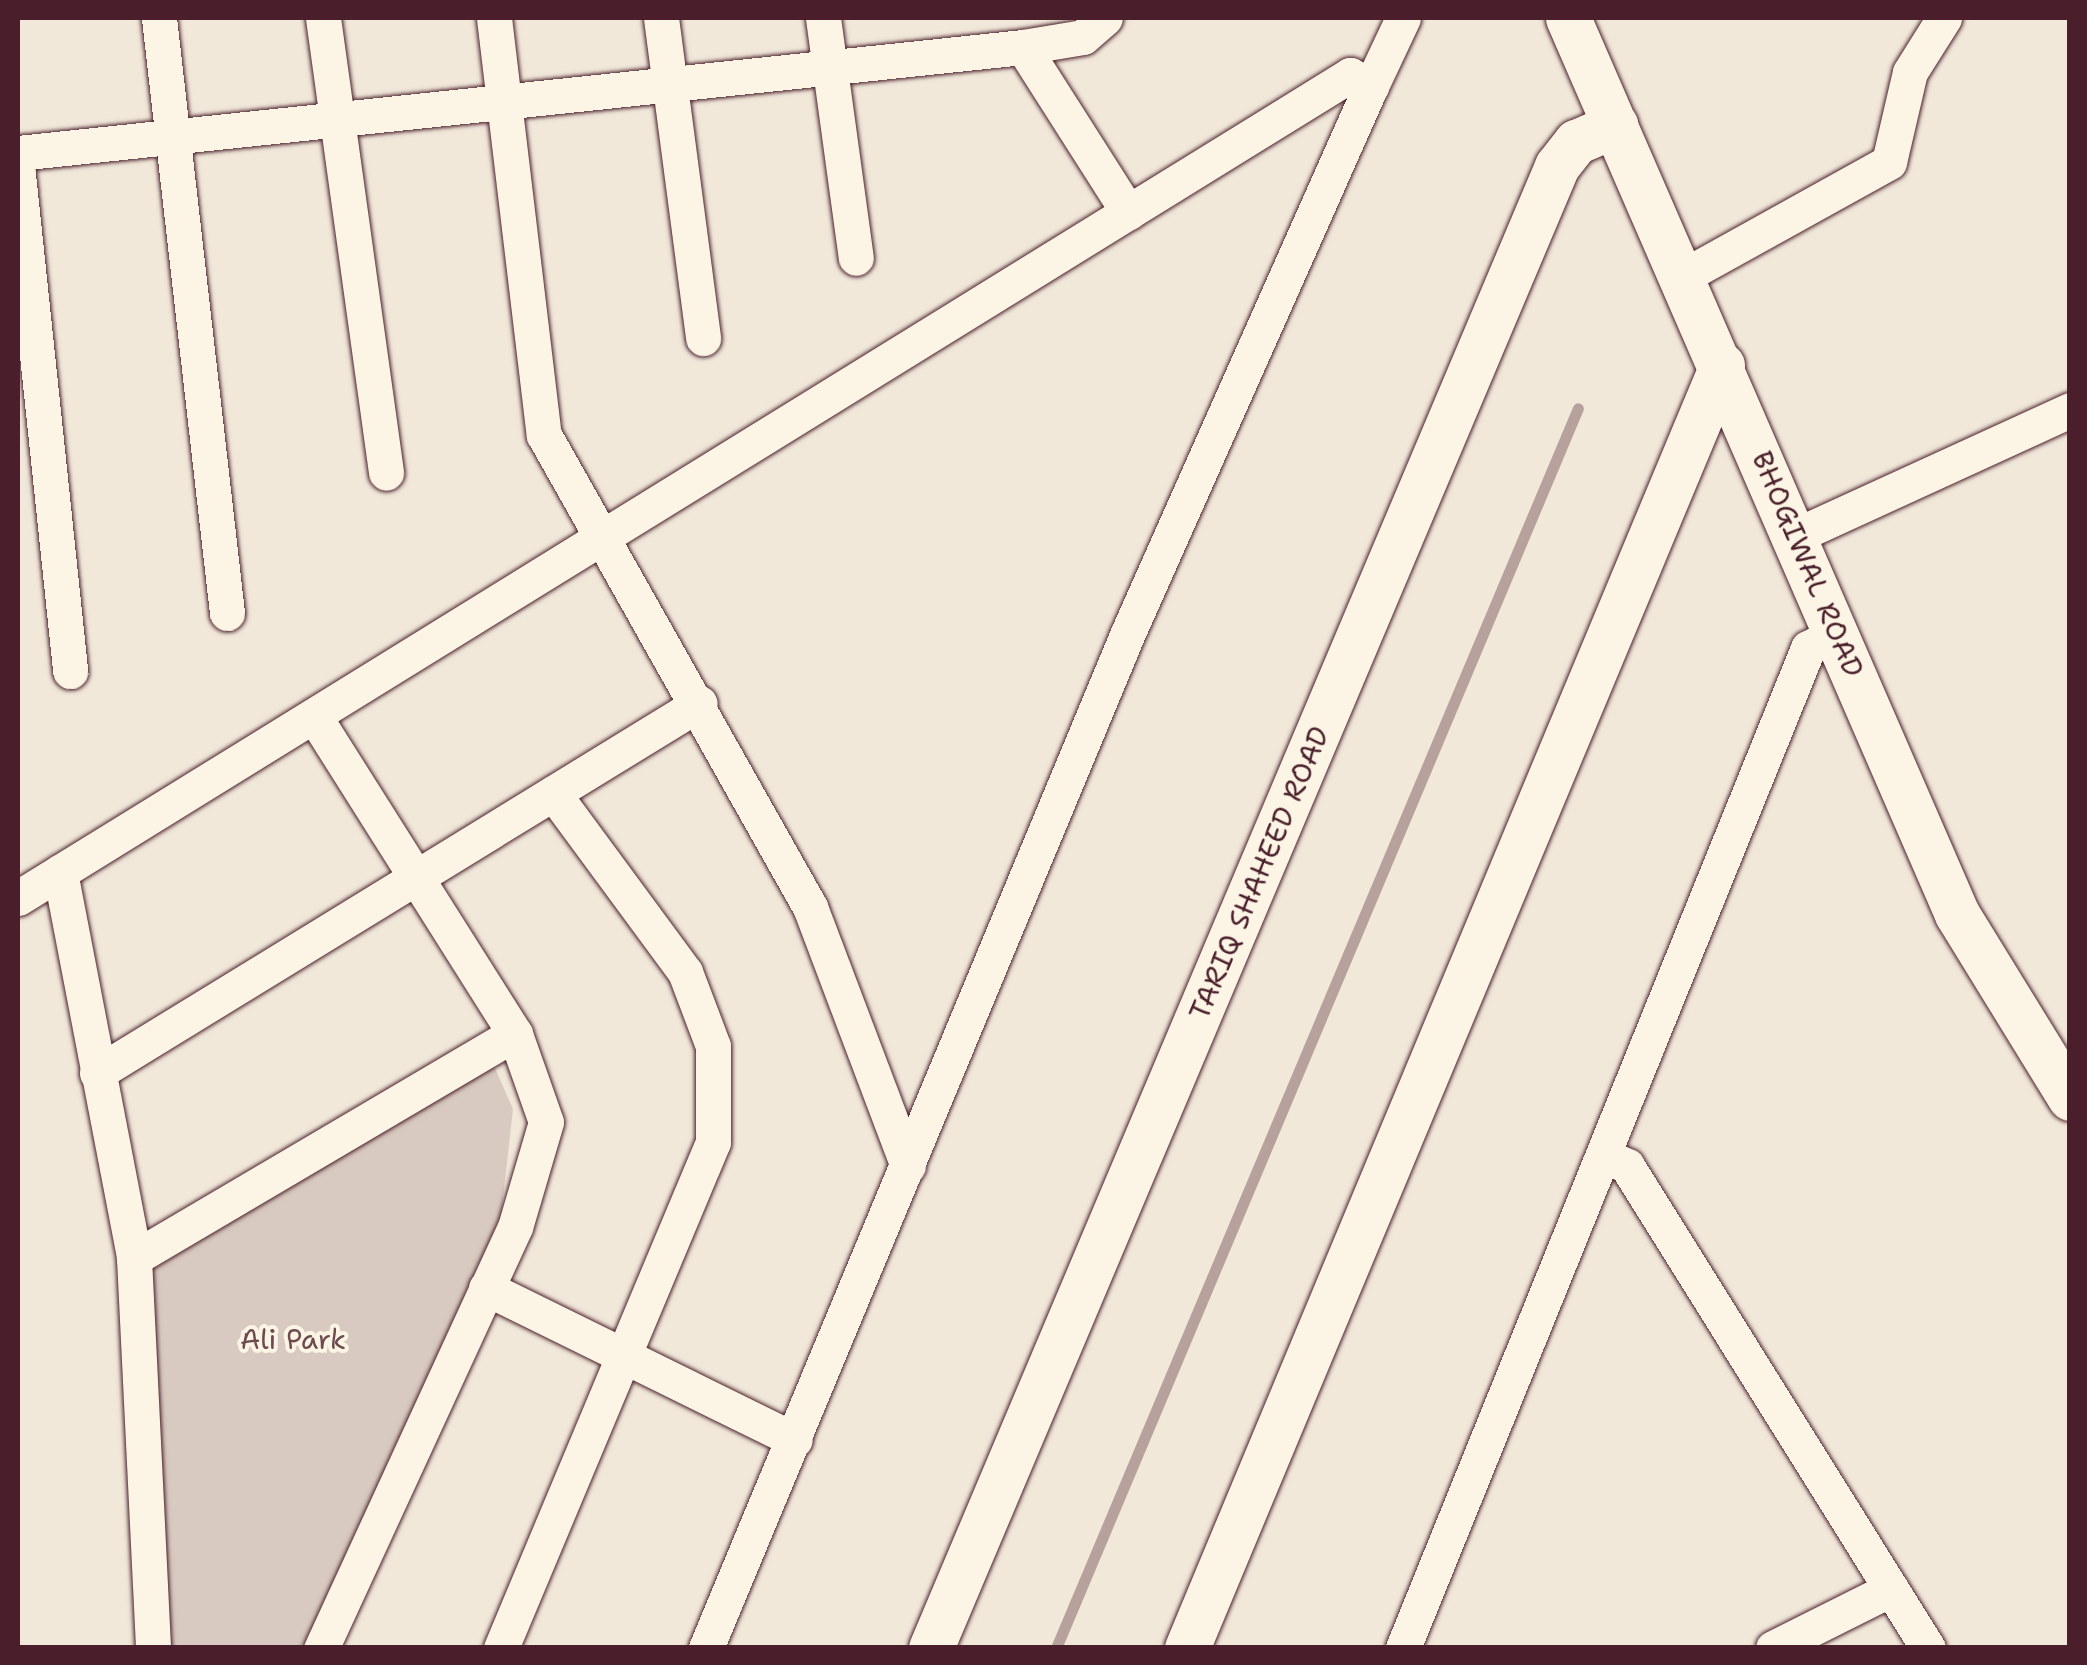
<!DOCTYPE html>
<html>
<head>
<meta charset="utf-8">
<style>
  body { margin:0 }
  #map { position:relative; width:2087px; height:1665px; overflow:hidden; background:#f1e8da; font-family:"Shantell Sans",sans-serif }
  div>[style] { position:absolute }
  .green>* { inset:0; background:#d8cac0 }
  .stream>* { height:11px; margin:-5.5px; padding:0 5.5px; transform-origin:5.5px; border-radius:5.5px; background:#b6a19c }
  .roads { filter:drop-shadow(0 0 2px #4a1f2b) drop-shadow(0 0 2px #4a1f2b) }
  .minor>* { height:35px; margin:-17.5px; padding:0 17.5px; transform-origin:17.5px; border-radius:17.5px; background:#fcf5e5 }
  .major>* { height:45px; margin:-22.5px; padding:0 22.5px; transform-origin:22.5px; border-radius:22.5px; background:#fcf5e5 }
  span { translate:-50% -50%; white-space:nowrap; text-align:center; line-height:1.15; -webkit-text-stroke:8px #fcf5e5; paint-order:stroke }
  .street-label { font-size:28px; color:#4a1f2b }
  .park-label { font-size:28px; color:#6e4a50 }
  .frame { position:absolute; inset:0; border:20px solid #4a1f2b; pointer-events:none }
</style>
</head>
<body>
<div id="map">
  <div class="green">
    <div style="clip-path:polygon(490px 1057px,513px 1109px,500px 1225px,306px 1647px,166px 1647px,145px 1262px)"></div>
  </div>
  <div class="stream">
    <div style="left:1056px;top:1648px;width:1345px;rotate:-67.17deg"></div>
  </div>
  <div class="roads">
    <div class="minor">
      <div style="left:159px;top:18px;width:599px;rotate:83.48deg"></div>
      <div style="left:323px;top:18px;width:459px;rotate:82.1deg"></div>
      <div style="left:494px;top:18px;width:420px;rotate:83.2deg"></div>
      <div style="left:544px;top:435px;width:542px;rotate:60.6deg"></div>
      <div style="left:810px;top:907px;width:277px;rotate:69.3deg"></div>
      <div style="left:661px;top:18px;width:323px;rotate:82.5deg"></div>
      <div style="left:823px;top:18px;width:242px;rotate:82.2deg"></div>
      <div style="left:1023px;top:47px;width:196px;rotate:57.5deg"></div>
      <div style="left:18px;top:153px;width:1011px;rotate:-6.02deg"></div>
      <div style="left:1023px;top:47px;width:61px;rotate:-9.5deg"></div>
      <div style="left:1083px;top:37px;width:29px;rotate:-41deg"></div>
      <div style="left:18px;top:174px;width:500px;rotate:84deg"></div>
      <div style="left:1680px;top:278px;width:239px;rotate:-29deg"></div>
      <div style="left:1889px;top:162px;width:92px;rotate:-76.9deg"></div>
      <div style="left:1910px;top:72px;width:64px;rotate:-57.8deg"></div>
      <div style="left:1797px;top:535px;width:300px;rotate:-24.6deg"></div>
      <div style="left:314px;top:716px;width:376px;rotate:57.7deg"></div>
      <div style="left:515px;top:1034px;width:93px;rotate:70.6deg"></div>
      <div style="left:546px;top:1122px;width:109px;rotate:106.4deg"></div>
      <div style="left:515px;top:1227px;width:464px;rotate:114.7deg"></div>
      <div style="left:60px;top:872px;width:393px;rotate:79.1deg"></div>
      <div style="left:134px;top:1258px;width:390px;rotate:87.2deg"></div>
      <div style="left:18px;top:898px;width:1566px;rotate:-31.71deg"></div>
      <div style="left:1350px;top:75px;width:24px;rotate:28deg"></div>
      <div style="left:1371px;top:86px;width:75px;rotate:-64.8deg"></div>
      <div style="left:97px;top:1073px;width:707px;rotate:-31.53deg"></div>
      <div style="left:1605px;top:1156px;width:24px;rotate:24deg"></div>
      <div style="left:1627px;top:1166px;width:568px;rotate:58.02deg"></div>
      <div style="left:134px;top:1258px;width:442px;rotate:-30.5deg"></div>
      <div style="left:486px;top:1288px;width:344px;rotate:26.2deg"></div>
      <div style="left:501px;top:1648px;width:549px;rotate:-67.27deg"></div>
      <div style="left:713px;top:1142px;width:96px;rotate:-90deg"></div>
      <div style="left:713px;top:1046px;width:79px;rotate:-110.7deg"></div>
      <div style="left:685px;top:972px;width:222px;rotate:-126.4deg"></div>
      <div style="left:706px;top:1648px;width:1097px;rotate:-67.43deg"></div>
      <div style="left:1127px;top:635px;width:601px;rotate:-66.04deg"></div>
      <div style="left:1403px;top:1648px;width:1079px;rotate:-67.95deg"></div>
      <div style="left:1808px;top:648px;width:34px;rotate:-27deg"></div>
      <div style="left:1773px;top:1648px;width:132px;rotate:-26.6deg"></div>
    </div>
    <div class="major">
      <div style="left:1568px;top:18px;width:977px;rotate:66.53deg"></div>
      <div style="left:1957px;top:914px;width:216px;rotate:58.4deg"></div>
      <div style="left:931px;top:1648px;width:1609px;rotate:-67.1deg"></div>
      <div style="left:1557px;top:166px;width:31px;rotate:-52deg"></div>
      <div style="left:1576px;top:142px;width:43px;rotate:-23.6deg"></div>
      <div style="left:1187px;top:1648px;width:1390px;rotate:-67.36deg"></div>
    </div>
  </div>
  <div class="street-label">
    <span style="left:1808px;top:564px;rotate:67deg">BHOGIWAL ROAD</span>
    <span style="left:1259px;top:873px;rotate:-67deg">TARIQ SHAHEED ROAD</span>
  </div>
  <div class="park-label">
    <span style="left:293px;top:1339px">Ali Park</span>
  </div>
  <div class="frame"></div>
</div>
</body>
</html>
